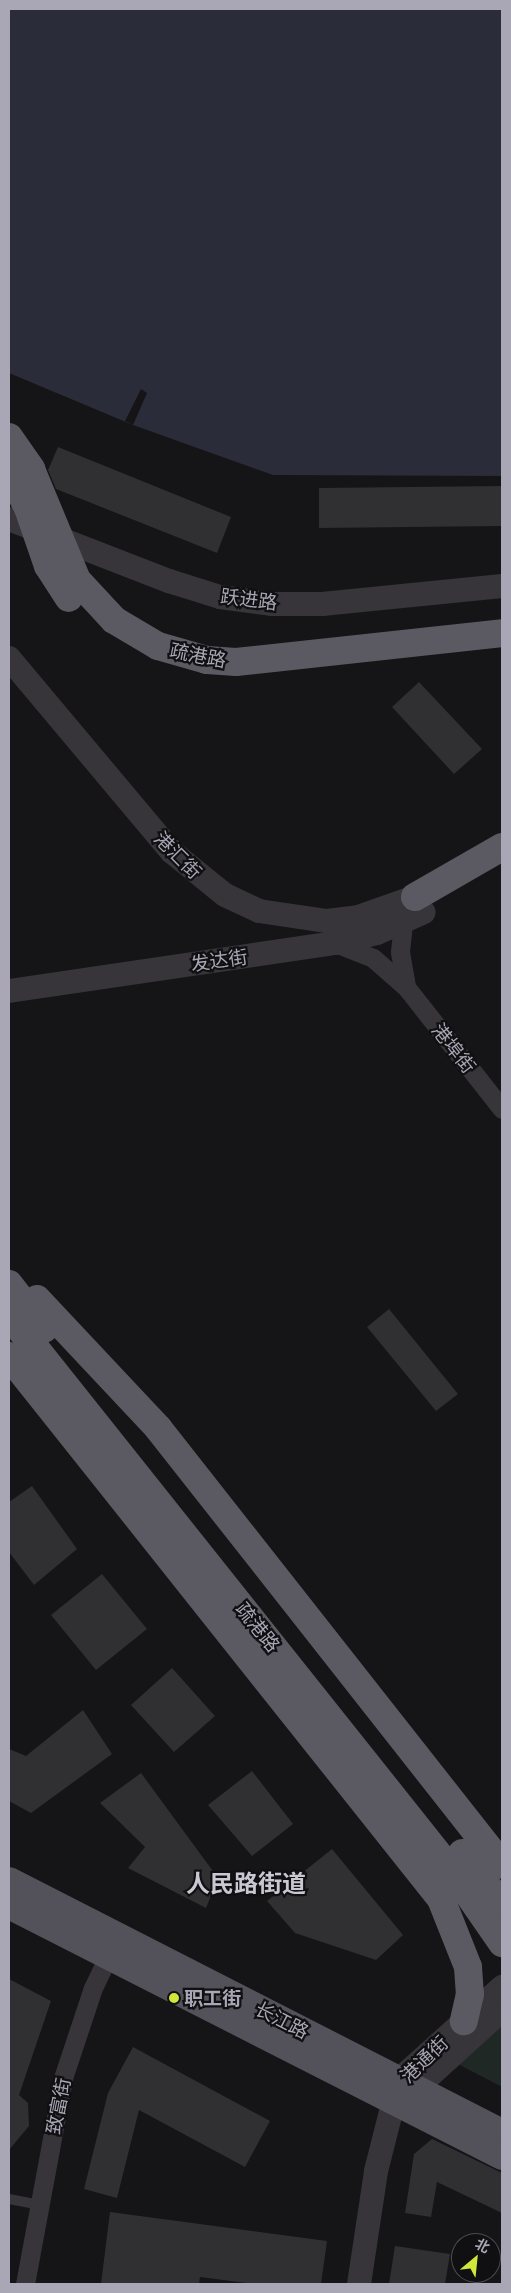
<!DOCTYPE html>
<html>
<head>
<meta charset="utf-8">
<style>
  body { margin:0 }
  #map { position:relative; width:511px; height:2293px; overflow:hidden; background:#151416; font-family:"Titillium Web","Noto Sans SC",sans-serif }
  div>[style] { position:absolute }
  .green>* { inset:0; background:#202825 }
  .water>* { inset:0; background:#2b2c39 }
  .pier>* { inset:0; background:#151416 }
  .building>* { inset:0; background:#302f32 }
  .service>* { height:10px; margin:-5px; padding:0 5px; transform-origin:5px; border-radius:5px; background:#37353a }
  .minor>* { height:19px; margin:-9.5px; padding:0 9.5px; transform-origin:9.5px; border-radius:9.5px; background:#37353a }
  .tertiary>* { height:24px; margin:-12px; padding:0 12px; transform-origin:12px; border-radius:12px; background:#37353a }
  .primary>* { height:28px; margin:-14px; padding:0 14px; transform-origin:14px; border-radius:14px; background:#535159 }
  .trunk>* { height:28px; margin:-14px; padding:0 14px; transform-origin:14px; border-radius:14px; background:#5b5a62 }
  .trunk-bridge>* { height:28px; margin:-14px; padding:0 14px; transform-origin:14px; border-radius:14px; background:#5b5a62 }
  .dots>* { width:14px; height:14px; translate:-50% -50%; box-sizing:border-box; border:2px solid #100f11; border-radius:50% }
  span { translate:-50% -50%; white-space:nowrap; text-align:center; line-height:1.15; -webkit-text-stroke:4.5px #100f11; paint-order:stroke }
  .street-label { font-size:19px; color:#a9a6b5 }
  .poi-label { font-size:19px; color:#a9a6b5; font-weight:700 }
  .left { translate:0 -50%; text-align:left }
  .district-label { font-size:24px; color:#c9c7d1; font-weight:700 }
  .frame { position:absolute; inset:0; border:10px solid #a9a6b5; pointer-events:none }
  .north { position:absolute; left:451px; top:2233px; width:50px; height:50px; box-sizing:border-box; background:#100f11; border:1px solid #4d4b53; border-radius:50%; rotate:28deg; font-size:14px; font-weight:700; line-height:20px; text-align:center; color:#a9a6b5 }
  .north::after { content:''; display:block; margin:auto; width:18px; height:22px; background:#d1e73a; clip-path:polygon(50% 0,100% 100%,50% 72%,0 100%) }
</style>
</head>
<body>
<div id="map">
  <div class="green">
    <div style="clip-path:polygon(502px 2022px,502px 2087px,454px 2062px)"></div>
  </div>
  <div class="water">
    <div style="clip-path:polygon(9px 9px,502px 9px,502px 476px,273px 475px,133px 425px,9px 373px)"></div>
  </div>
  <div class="pier">
    <div style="clip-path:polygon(141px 389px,147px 393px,133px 425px,125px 421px)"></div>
  </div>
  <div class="building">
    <div style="clip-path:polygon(58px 447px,231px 517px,217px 553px,56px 489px,48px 470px)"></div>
    <div style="clip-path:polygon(502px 486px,502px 526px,319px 528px,319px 488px)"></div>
    <div style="clip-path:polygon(419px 682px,482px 749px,454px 774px,392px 707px)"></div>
    <div style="clip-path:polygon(389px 1309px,458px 1394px,436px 1411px,367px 1327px)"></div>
    <div style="clip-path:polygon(32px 1486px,77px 1549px,34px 1585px,9px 1552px,9px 1502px)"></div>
    <div style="clip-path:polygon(102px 1574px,147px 1629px,96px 1670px,51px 1615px)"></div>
    <div style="clip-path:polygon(172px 1668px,215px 1716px,174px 1752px,131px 1705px)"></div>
    <div style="clip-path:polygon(83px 1710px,112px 1754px,31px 1813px,9px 1801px,9px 1749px,26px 1756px)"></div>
    <div style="clip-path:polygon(252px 1771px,293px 1824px,252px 1856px,208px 1805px)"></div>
    <div style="clip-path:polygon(141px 1773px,218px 1878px,206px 1908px,128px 1868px,145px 1847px,100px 1803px)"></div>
    <div style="clip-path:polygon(332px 1849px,403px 1935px,376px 1960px,295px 1933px,267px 1901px)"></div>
    <div style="clip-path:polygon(9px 1979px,51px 2001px,19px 2095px,28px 2103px,29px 2126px,9px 2150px)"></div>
    <div style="clip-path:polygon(133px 2047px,270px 2121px,245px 2167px,139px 2110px,117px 2198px,84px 2189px,108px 2093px)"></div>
    <div style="clip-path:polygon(432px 2139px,502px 2173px,502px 2213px,437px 2182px,431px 2217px,405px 2213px,414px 2154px)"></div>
    <div style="clip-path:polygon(110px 2212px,327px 2241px,321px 2284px,254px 2284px,200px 2277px,199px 2284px,101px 2284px)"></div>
    <div style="clip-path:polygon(395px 2246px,450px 2254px,445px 2284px,389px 2284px)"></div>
  </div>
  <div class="service">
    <div style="left:9px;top:2199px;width:31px;rotate:11deg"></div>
  </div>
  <div class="minor">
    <div style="left:403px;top:923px;width:29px;rotate:96deg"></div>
    <div style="left:400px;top:952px;width:36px;rotate:80deg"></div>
    <div style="left:335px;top:943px;width:41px;rotate:21.5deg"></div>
    <div style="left:373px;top:958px;width:44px;rotate:41.3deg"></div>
    <div style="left:406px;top:987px;width:155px;rotate:51.8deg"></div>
    <div style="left:25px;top:2284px;width:209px;rotate:-79.5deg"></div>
    <div style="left:63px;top:2078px;width:95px;rotate:-71.6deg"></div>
    <div style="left:93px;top:1988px;width:47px;rotate:-64.5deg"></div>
  </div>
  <div class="tertiary">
    <div style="left:9px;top:519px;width:172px;rotate:21.2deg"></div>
    <div style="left:169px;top:581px;width:53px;rotate:17.4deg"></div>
    <div style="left:220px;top:597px;width:52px;rotate:7.7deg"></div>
    <div style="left:272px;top:604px;width:50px"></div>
    <div style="left:322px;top:604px;width:181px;rotate:-5.7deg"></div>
    <div style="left:9px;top:658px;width:253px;rotate:50deg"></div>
    <div style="left:172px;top:852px;width:68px;rotate:39.1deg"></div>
    <div style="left:225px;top:895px;width:38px;rotate:25deg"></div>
    <div style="left:259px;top:911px;width:69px;rotate:8.4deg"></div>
    <div style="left:327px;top:921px;width:31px;rotate:-7deg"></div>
    <div style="left:358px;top:917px;width:60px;rotate:-19.3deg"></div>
    <div style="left:9px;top:991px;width:330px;rotate:-8.4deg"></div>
    <div style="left:335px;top:943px;width:43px;rotate:-13.4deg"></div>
    <div style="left:377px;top:933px;width:51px;rotate:-24.1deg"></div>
    <div style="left:401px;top:2096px;width:17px;rotate:-28deg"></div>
    <div style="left:416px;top:2088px;width:116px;rotate:-42.2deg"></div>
    <div style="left:359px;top:2284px;width:114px;rotate:-81.4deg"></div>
    <div style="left:376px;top:2171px;width:94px;rotate:-75.8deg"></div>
    <div style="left:399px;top:2080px;width:139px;rotate:-42.1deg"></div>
  </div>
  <div class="primary">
    <div style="left:9px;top:1881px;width:554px;rotate:27.07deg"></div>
    <div style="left:9px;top:1905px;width:553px;rotate:26.98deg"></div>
  </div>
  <div class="trunk">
    <div style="left:415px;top:897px;width:100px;rotate:-29.9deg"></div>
    <div style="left:9px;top:1284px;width:57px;rotate:52.1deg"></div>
    <div style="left:37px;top:1299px;width:177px;rotate:46.8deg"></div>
    <div style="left:158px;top:1428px;width:556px;rotate:51.79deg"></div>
    <div style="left:9px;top:1315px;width:716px;rotate:51.47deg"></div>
    <div style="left:455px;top:1875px;width:83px;rotate:55.3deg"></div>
    <div style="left:9px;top:1356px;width:694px;rotate:51.49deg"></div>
    <div style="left:441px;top:1899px;width:73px;rotate:68.3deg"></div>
    <div style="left:468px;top:1967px;width:27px;rotate:86deg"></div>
    <div style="left:470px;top:1994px;width:28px;rotate:103deg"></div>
    <div style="left:462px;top:1853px;width:66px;rotate:52.4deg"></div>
  </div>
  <div class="trunk-bridge">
    <div style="left:9px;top:437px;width:39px;rotate:55deg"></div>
    <div style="left:31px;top:469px;width:120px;rotate:67.5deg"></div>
    <div style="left:77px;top:580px;width:54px;rotate:47.2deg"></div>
    <div style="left:114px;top:620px;width:51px;rotate:30.6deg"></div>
    <div style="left:158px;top:646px;width:51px;rotate:15.9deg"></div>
    <div style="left:207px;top:660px;width:29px;rotate:4deg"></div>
    <div style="left:236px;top:662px;width:268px;rotate:-6.2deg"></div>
    <div style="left:9px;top:471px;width:42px;rotate:62.8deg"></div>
    <div style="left:28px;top:508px;width:61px;rotate:71deg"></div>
    <div style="left:48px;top:566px;width:38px;rotate:57deg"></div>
  </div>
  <div class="dots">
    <div style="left:174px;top:1998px;background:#d1e73a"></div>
  </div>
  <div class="street-label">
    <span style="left:249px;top:599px;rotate:7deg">跃进路</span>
    <span style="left:198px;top:655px;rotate:11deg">疏港路</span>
    <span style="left:178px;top:855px;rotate:45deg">港汇街</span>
    <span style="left:219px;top:960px;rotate:-8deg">发达街</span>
    <span style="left:454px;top:1048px;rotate:52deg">港埠街</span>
    <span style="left:258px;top:1627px;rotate:51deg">疏港路</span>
    <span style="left:282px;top:2020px;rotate:27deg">长江路</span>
    <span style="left:424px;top:2059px;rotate:-44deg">港通街</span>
    <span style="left:58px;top:2106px;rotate:-79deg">致富街</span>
  </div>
  <div class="poi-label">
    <span class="left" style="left:184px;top:1998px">职工街</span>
  </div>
  <div class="district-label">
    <span style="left:246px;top:1884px">人民路街道</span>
  </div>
  <div class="frame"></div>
  <div class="north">北</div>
</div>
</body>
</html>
